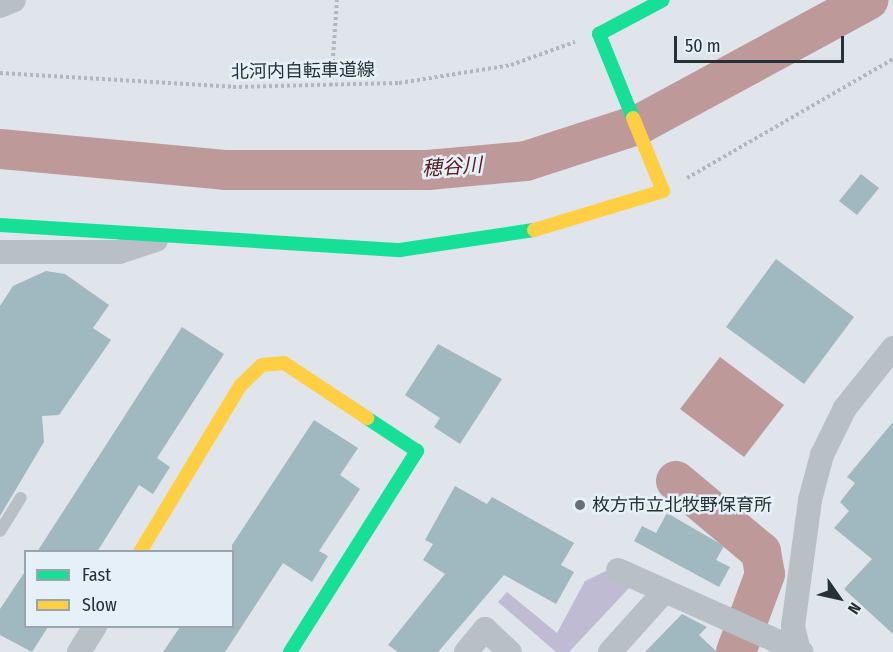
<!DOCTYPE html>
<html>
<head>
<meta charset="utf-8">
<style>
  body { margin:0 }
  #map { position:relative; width:893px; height:652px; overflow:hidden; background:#dfe5eb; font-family:"Fira Sans Condensed","Noto Sans JP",sans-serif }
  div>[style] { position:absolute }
  .green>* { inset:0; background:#bfbbd3 }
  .water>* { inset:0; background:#bd999a }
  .river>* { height:40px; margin:-20px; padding:0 20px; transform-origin:20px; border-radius:20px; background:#bd999a }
  .building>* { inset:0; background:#a0b8bf }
  .path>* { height:4px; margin-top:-2px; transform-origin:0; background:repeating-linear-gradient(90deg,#b0b8be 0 3px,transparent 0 6px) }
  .lane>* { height:12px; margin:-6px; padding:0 6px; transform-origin:6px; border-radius:6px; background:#b8c0c5 }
  .street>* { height:24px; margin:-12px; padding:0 12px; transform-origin:12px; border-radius:12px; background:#b8c0c5 }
  .fast>* { height:14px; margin:-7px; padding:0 7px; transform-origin:7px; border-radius:7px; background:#16e098 }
  .slow>* { height:14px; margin:-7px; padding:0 7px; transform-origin:7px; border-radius:7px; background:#ffcf43 }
  .dots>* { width:16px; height:16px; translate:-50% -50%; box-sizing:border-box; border:3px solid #e5f0f9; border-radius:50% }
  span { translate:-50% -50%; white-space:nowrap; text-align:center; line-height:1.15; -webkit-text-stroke:5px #e5f0f9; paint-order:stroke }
  .street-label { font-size:18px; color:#263135 }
  .poi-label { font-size:18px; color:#263135 }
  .left { translate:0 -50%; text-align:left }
  .water-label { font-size:20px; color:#571c1c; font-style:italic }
  .legend { position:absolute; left:24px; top:550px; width:210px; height:78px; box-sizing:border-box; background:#e5f0f9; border:2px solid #99a4ab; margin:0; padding:8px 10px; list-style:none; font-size:18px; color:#263135 }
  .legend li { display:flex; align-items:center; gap:12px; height:30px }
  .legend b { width:30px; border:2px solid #99a4ab }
  .north { position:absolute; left:809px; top:568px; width:60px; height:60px; -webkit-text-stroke:4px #e5f0f9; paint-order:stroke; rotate:124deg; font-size:16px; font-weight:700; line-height:24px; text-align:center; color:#263135 }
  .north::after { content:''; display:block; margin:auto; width:21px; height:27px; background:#263135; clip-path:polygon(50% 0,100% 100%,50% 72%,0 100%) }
  .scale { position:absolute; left:674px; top:36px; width:170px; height:27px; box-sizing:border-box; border:3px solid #263135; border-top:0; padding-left:8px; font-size:18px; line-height:21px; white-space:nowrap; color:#263135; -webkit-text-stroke:4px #e5f0f9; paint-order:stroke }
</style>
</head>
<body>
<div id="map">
  <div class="green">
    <div style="clip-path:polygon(608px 570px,631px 586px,569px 652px,556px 652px,498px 602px,507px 592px,557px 633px,585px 581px)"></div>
  </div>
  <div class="water">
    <div style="clip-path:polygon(720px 357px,784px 405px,744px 457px,680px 409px)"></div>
  </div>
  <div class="river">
    <div style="left:0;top:149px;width:228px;rotate:5.3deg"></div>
    <div style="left:227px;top:170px;width:201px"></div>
    <div style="left:428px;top:170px;width:98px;rotate:-5.2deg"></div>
    <div style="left:526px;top:161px;width:120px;rotate:-18deg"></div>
    <div style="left:640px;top:124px;width:260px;rotate:-28.5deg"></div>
    <div style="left:676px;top:481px;width:111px;rotate:39.9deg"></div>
    <div style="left:761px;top:552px;width:22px;rotate:80deg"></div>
    <div style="left:765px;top:574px;width:83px;rotate:110.4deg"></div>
  </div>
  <div class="building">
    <div style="clip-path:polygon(861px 174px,879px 188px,857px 215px,839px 201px)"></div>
    <div style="clip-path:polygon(776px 259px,854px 317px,804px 384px,726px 327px)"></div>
    <div style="clip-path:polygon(46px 271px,65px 274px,109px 305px,93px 328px,111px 340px,59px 415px,42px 416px,44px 442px,0 516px,0 306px,13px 286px)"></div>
    <div style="clip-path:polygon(182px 327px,224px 354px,157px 458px,170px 467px,153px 494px,139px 485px,97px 552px,37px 552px)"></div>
    <div style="clip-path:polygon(438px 344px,502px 379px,460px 444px,434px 427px,440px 418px,405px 395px)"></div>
    <div style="clip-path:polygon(314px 420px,358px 448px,340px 475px,360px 489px,319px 551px,328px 556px,312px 582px,283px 563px,225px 652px,163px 652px,180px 627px,232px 627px,232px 545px)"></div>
    <div style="clip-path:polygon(893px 422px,893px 634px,844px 589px,872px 559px,834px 528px,849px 511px,840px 502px,855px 483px,847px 477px)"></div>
    <div style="clip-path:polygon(455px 486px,487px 504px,492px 497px,574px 543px,561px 565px,574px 572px,556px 604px,504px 575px,438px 652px,398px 652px,388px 645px,445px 574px,423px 560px,433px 544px,425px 540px)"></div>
    <div style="clip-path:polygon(667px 513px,724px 546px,716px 560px,730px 567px,719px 587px,634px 541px,642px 526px,656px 533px)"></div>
    <div style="clip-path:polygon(26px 570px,26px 627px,48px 627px,32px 652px,0 635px,0 609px)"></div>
    <div style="clip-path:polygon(682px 614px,707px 627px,699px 635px,717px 652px,645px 652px)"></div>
  </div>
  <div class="path">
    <div style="left:0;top:73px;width:233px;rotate:3.4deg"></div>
    <div style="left:233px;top:87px;width:166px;rotate:-1.4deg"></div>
    <div style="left:399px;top:83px;width:113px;rotate:-9.1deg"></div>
    <div style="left:511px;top:65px;width:68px;rotate:-19.8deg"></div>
    <div style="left:331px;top:86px;width:86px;rotate:-86deg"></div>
    <div style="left:687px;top:178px;width:238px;rotate:-30deg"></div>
  </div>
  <div class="lane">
    <div style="left:0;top:531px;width:39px;rotate:-58deg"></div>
  </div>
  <div class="street">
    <div style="left:0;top:6px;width:15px;rotate:-23deg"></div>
    <div style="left:0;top:252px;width:119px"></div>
    <div style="left:119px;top:252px;width:39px;rotate:-18deg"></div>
    <div style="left:618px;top:570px;width:201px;rotate:24.1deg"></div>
    <div style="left:79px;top:652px;width:31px;rotate:-58deg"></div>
    <div style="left:466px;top:652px;width:30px;rotate:-50deg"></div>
    <div style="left:485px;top:629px;width:34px;rotate:43deg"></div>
    <div style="left:610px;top:652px;width:82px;rotate:-48deg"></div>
    <div style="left:799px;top:652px;width:27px;rotate:-103deg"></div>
    <div style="left:793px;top:626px;width:127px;rotate:-82.3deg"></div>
    <div style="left:810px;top:500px;width:47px;rotate:-75.1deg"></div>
    <div style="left:822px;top:455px;width:52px;rotate:-63.9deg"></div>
    <div style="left:845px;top:408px;width:77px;rotate:-51.3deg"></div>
  </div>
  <div class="fast">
    <div style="left:633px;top:118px;width:91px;rotate:-112deg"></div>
    <div style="left:599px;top:34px;width:72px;rotate:-28deg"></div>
    <div style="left:0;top:225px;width:401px;rotate:3.6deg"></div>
    <div style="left:400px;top:250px;width:135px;rotate:-8.5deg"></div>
    <div style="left:290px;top:652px;width:238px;rotate:-57.7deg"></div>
    <div style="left:417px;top:451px;width:60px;rotate:-146.6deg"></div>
  </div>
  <div class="slow">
    <div style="left:534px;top:230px;width:135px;rotate:-16.8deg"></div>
    <div style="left:663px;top:191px;width:79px;rotate:-112.3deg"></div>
    <div style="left:140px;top:552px;width:194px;rotate:-58.9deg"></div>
    <div style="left:240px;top:386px;width:30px;rotate:-44deg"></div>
    <div style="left:262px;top:365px;width:22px;rotate:-5deg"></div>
    <div style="left:284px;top:363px;width:100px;rotate:33.5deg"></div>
  </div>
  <div class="dots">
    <div style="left:580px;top:505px;background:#677075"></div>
  </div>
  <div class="street-label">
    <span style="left:303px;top:71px;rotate:-1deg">北河内自転車道線</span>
  </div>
  <div class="poi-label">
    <span class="left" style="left:592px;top:505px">枚方市立北牧野保育所</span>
  </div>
  <div class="water-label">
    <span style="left:452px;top:167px;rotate:-4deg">穂谷川</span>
  </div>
  <ul class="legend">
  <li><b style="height:8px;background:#16e098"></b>Fast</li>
  <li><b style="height:8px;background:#ffcf43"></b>Slow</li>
  </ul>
  <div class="north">N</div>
  <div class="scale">50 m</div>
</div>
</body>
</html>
